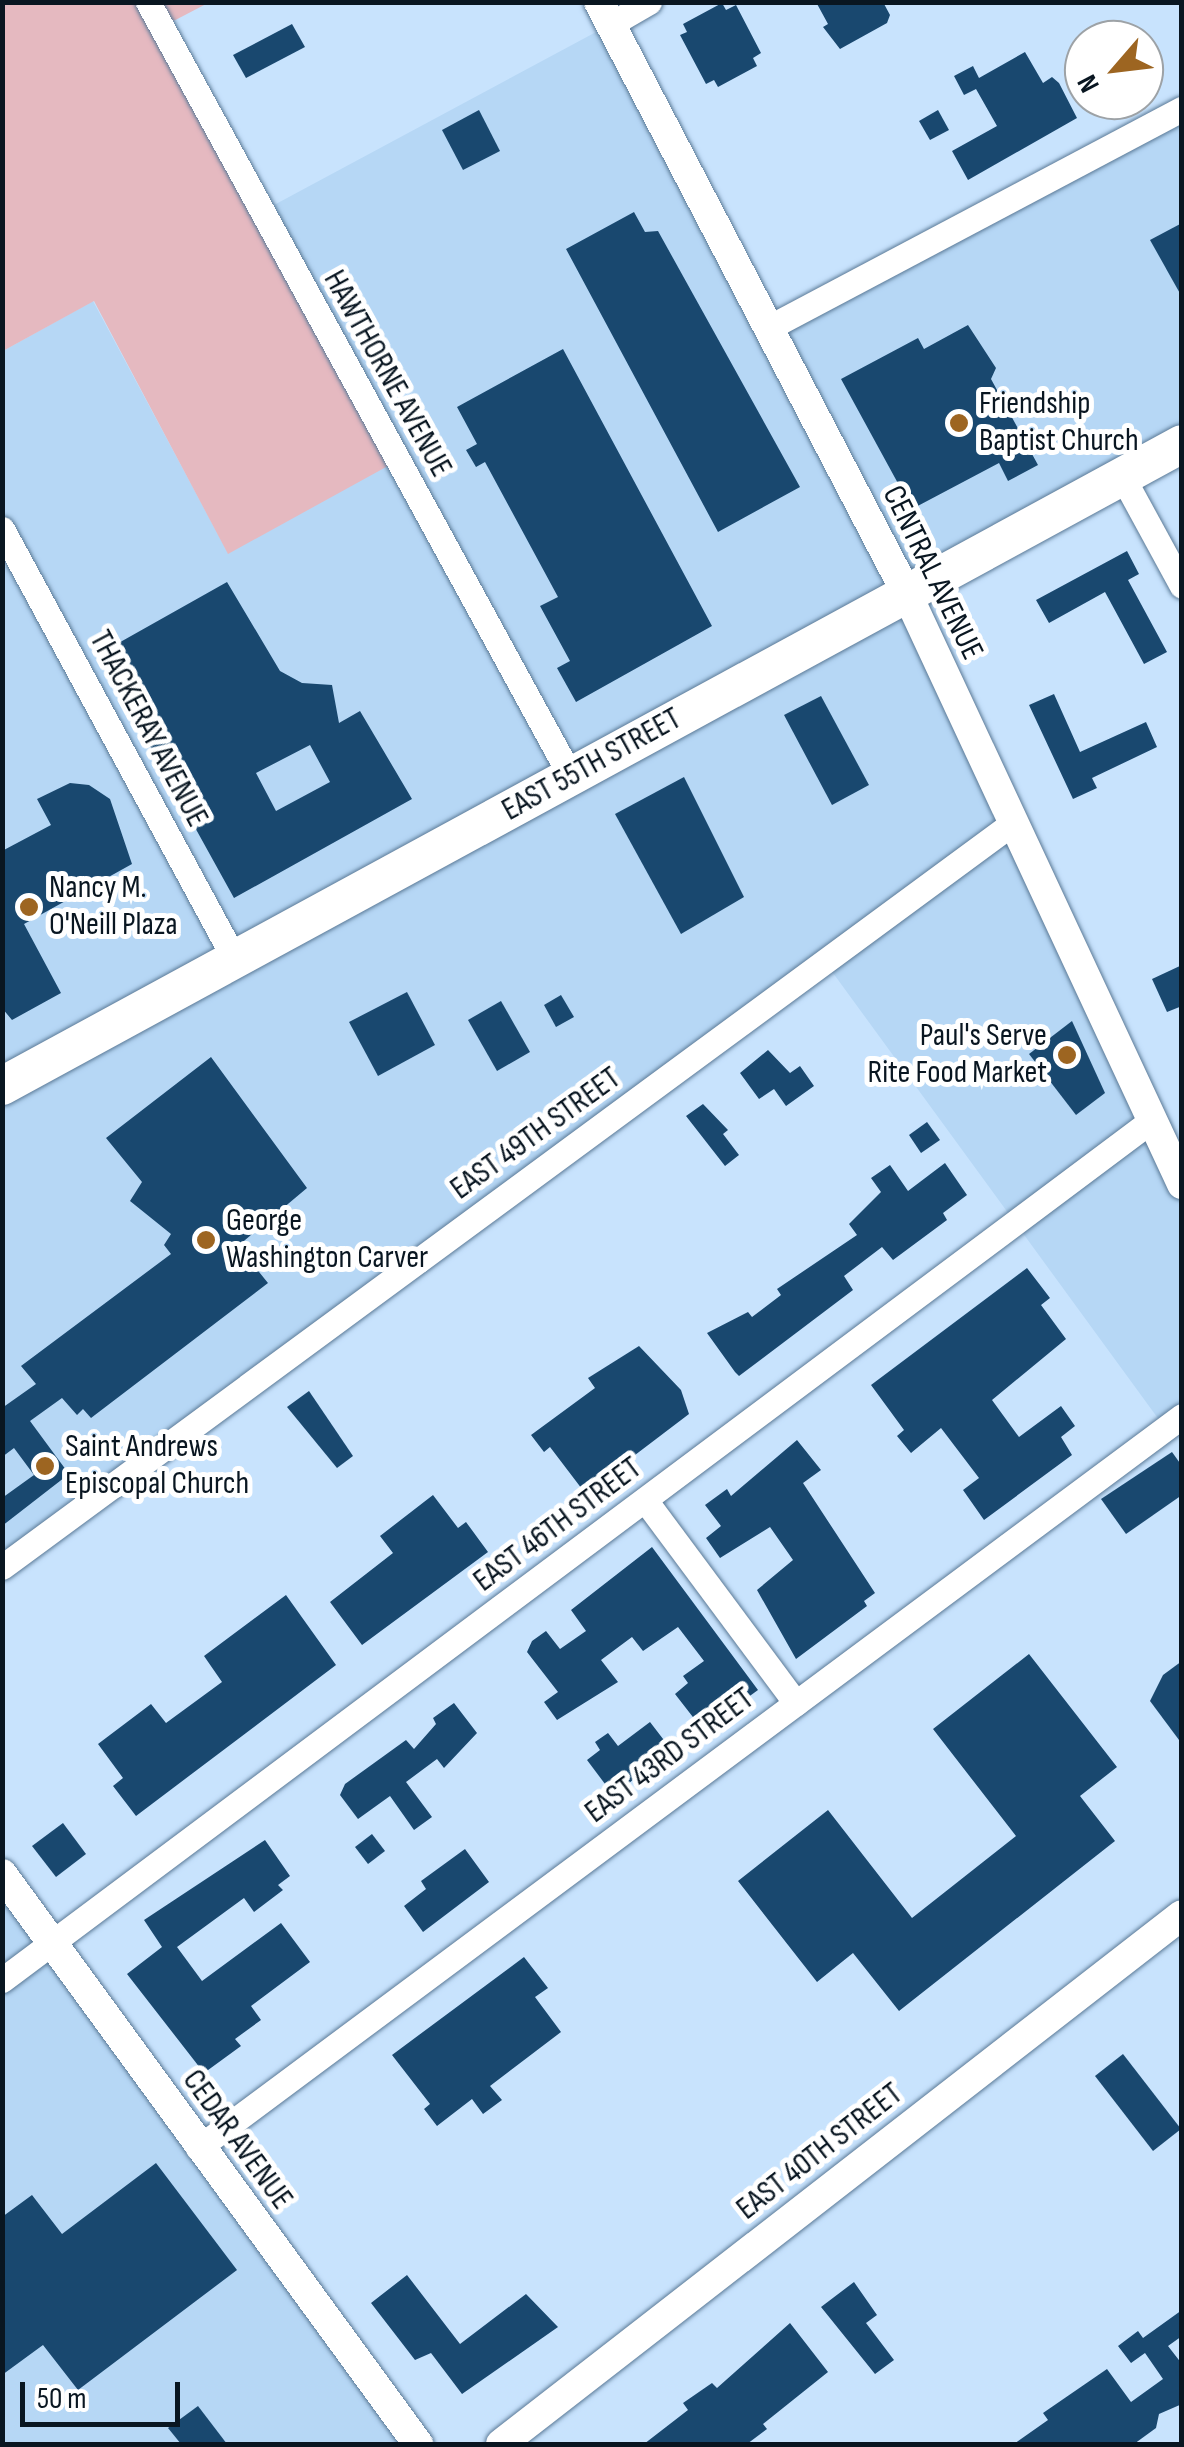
<!DOCTYPE html>
<html>
<head>
<meta charset="utf-8">
<style>
  body { margin:0 }
  #map { position:relative; width:1184px; height:2447px; overflow:hidden; background:#c8e3fd; font-family:"Sofia Sans Condensed",sans-serif }
  div>[style] { position:absolute }
  .built>* { inset:0; background:#b6d7f5 }
  .green>* { inset:0; background:#e5b9c0 }
  .building>* { inset:0; background:#19486f }
  .roads { filter:drop-shadow(0 0 2px #5a7996) drop-shadow(0 0 2px #5a7996) }
  .minor>* { height:25px; margin:-12.5px; padding:0 12.5px; transform-origin:12.5px; border-radius:12.5px; background:#fff }
  .tertiary>* { height:30px; margin:-15px; padding:0 15px; transform-origin:15px; border-radius:15px; background:#fff }
  .primary>* { height:38px; margin:-19px; padding:0 19px; transform-origin:19px; border-radius:19px; background:#fff }
  .dots>* { width:28px; height:28px; translate:-50% -50%; box-sizing:border-box; border:5px solid #fff; border-radius:50% }
  span { translate:-50% -50%; white-space:nowrap; text-align:center; line-height:1.15; -webkit-text-stroke:10px #fff; paint-order:stroke }
  .street-label { font-size:32px; color:#091621 }
  .poi-label { font-size:32px; color:#091621 }
  .left { translate:0 -50%; text-align:left }
  .right { translate:-100% -50%; text-align:right }
  .frame { position:absolute; inset:0; border:5px solid #091621; pointer-events:none }
  .north { position:absolute; left:1064px; top:20px; width:100px; height:100px; box-sizing:border-box; background:#fff; border:2px solid #9da2a6; border-radius:50%; rotate:242deg; font-size:28px; font-weight:700; line-height:40px; text-align:center; color:#091621 }
  .north::after { content:''; display:block; margin:auto; width:35px; height:45px; background:#9d6521; clip-path:polygon(50% 0,100% 100%,50% 72%,0 100%) }
  .scale { position:absolute; left:20px; top:2382px; width:160px; height:45px; box-sizing:border-box; border:5px solid #091621; border-top:0; padding-left:12px; font-size:30px; line-height:35px; white-space:nowrap; color:#091621; -webkit-text-stroke:8px #fff; paint-order:stroke }
</style>
</head>
<body>
<div id="map">
  <div class="built">
    <div style="clip-path:polygon(611px 24px,768px 328px,1181px 109px,1181px 444px,907px 594px,1181px 1184px,1181px 1416px,1165px 1428px,825px 962px,3px 1567px,2px 569px,18px 560px,3px 529px,3px 351px,93px 301px,228px 553px,261px 212px)"></div>
    <div style="clip-path:polygon(2px 1874px,418px 2444px,3px 2444px)"></div>
  </div>
  <div class="green">
    <div style="clip-path:polygon(3px 3px,208px 3px,162px 27px,397px 461px,228px 554px,94px 301px,3px 351px)"></div>
  </div>
  <div class="building">
    <div style="clip-path:polygon(816px 2px,883px 2px,890px 15px,887px 23px,840px 49px,823px 27px,828px 24px)"></div>
    <div style="clip-path:polygon(722px 3px,726px 10px,736px 5px,761px 53px,753px 58px,757px 66px,718px 87px,714px 80px,706px 84px,680px 35px,687px 32px,683px 24px)"></div>
    <div style="clip-path:polygon(292px 24px,305px 47px,246px 78px,233px 55px)"></div>
    <div style="clip-path:polygon(1025px 52px,1043px 83px,1052px 77px,1059px 83px,1077px 118px,968px 180px,952px 151px,997px 126px,976px 89px,964px 95px,954px 76px,973px 66px,979px 78px)"></div>
    <div style="clip-path:polygon(479px 110px,500px 151px,463px 170px,442px 130px)"></div>
    <div style="clip-path:polygon(938px 110px,949px 130px,930px 140px,919px 121px)"></div>
    <div style="clip-path:polygon(634px 212px,645px 232px,658px 231px,800px 487px,718px 532px,566px 249px)"></div>
    <div style="clip-path:polygon(1182px 223px,1182px 297px,1150px 240px)"></div>
    <div style="clip-path:polygon(968px 325px,996px 368px,991px 379px,1038px 465px,1008px 481px,999px 463px,912px 509px,841px 379px,918px 338px,924px 349px)"></div>
    <div style="clip-path:polygon(563px 349px,712px 626px,576px 702px,557px 668px,570px 661px,540px 606px,558px 597px,485px 462px,476px 467px,466px 450px,477px 444px,457px 407px)"></div>
    <div style="clip-path:polygon(1127px 551px,1139px 574px,1128px 580px,1167px 652px,1144px 664px,1105px 592px,1049px 623px,1036px 600px)"></div>
    <div style="clip-path:polygon(evenodd,227px 582px,280px 671px,302px 683px,332px 685px,339px 723px,360px 711px,412px 799px,234px 898px,99px 654px,227px 582px,310px 745px,330px 782px,276px 811px,256px 773px,310px 745px)"></div>
    <div style="clip-path:polygon(1054px 694px,1080px 752px,1146px 722px,1157px 747px,1092px 778px,1097px 788px,1073px 799px,1029px 705px)"></div>
    <div style="clip-path:polygon(821px 696px,869px 785px,832px 805px,784px 715px)"></div>
    <div style="clip-path:polygon(684px 777px,744px 897px,681px 934px,615px 814px)"></div>
    <div style="clip-path:polygon(70px 783px,89px 785px,110px 799px,132px 864px,24px 924px,61px 993px,12px 1020px,2px 1008px,2px 851px,51px 825px,37px 799px)"></div>
    <div style="clip-path:polygon(1182px 965px,1182px 1006px,1167px 1012px,1152px 979px)"></div>
    <div style="clip-path:polygon(407px 992px,435px 1045px,378px 1076px,349px 1022px)"></div>
    <div style="clip-path:polygon(561px 995px,574px 1017px,556px 1027px,544px 1005px)"></div>
    <div style="clip-path:polygon(501px 1001px,530px 1052px,497px 1071px,468px 1020px)"></div>
    <div style="clip-path:polygon(1072px 1021px,1105px 1093px,1076px 1115px,1029px 1054px)"></div>
    <div style="clip-path:polygon(768px 1050px,790px 1073px,800px 1066px,814px 1086px,786px 1106px,774px 1089px,759px 1099px,740px 1073px)"></div>
    <div style="clip-path:polygon(211px 1057px,307px 1188px,238px 1246px,268px 1283px,91px 1418px,83px 1409px,77px 1415px,62px 1398px,30px 1421px,69px 1474px,2px 1526px,2px 1498px,34px 1475px,14px 1448px,2px 1457px,2px 1408px,36px 1384px,21px 1366px,171px 1254px,164px 1245px,171px 1234px,130px 1201px,142px 1182px,106px 1138px)"></div>
    <div style="clip-path:polygon(703px 1104px,728px 1130px,723px 1134px,739px 1155px,725px 1166px,686px 1116px)"></div>
    <div style="clip-path:polygon(927px 1122px,940px 1140px,921px 1153px,909px 1135px)"></div>
    <div style="clip-path:polygon(945px 1163px,967px 1195px,943px 1213px,947px 1220px,893px 1260px,882px 1247px,844px 1276px,853px 1290px,739px 1376px,735px 1372px,707px 1333px,748px 1312px,752px 1317px,781px 1295px,777px 1289px,857px 1235px,849px 1224px,881px 1192px,871px 1178px,890px 1165px,908px 1191px)"></div>
    <div style="clip-path:polygon(1027px 1268px,1050px 1298px,1041px 1305px,1066px 1339px,992px 1400px,1019px 1437px,1061px 1406px,1075px 1426px,1061px 1437px,1072px 1455px,984px 1520px,963px 1490px,979px 1478px,941px 1428px,911px 1453px,897px 1436px,904px 1430px,871px 1385px)"></div>
    <div style="clip-path:polygon(639px 1346px,681px 1390px,689px 1414px,585px 1493px,550px 1447px,544px 1452px,531px 1435px,595px 1388px,588px 1378px)"></div>
    <div style="clip-path:polygon(309px 1391px,353px 1456px,337px 1468px,287px 1407px)"></div>
    <div style="clip-path:polygon(797px 1440px,821px 1470px,803px 1483px,875px 1593px,864px 1601px,867px 1606px,796px 1659px,757px 1590px,793px 1560px,770px 1527px,720px 1558px,706px 1538px,721px 1526px,705px 1505px,727px 1489px,731px 1496px)"></div>
    <div style="clip-path:polygon(1172px 1452px,1182px 1466px,1182px 1495px,1126px 1534px,1101px 1499px)"></div>
    <div style="clip-path:polygon(433px 1495px,458px 1528px,466px 1522px,488px 1552px,362px 1645px,330px 1602px,393px 1553px,380px 1536px)"></div>
    <div style="clip-path:polygon(652px 1547px,758px 1690px,703px 1730px,675px 1694px,688px 1683px,683px 1676px,704px 1661px,678px 1627px,643px 1651px,632px 1637px,601px 1660px,618px 1682px,557px 1720px,544px 1702px,558px 1692px,527px 1652px,532px 1641px,546px 1631px,560px 1649px,586px 1631px,571px 1610px)"></div>
    <div style="clip-path:polygon(286px 1595px,336px 1665px,136px 1816px,113px 1786px,123px 1778px,98px 1744px,151px 1704px,166px 1723px,222px 1682px,204px 1656px)"></div>
    <div style="clip-path:polygon(1029px 1654px,1117px 1767px,1080px 1796px,1115px 1841px,899px 2011px,853px 1953px,817px 1982px,738px 1881px,828px 1810px,912px 1918px,1016px 1836px,933px 1729px)"></div>
    <div style="clip-path:polygon(1182px 1661px,1182px 1744px,1150px 1701px,1163px 1675px)"></div>
    <div style="clip-path:polygon(454px 1703px,477px 1733px,444px 1768px,437px 1759px,406px 1782px,432px 1817px,414px 1830px,390px 1796px,358px 1819px,340px 1795px,345px 1784px,406px 1740px,414px 1749px,436px 1724px,433px 1718px)"></div>
    <div style="clip-path:polygon(650px 1722px,670px 1748px,614px 1796px,587px 1760px,600px 1750px,595px 1742px,608px 1733px,618px 1746px)"></div>
    <div style="clip-path:polygon(63px 1823px,86px 1854px,56px 1877px,32px 1846px)"></div>
    <div style="clip-path:polygon(372px 1834px,385px 1851px,368px 1864px,355px 1847px)"></div>
    <div style="clip-path:polygon(265px 1840px,290px 1876px,278px 1885px,283px 1890px,254px 1912px,244px 1898px,177px 1947px,202px 1981px,281px 1923px,310px 1962px,251px 2006px,261px 2020px,235px 2039px,241px 2046px,204px 2073px,127px 1974px,162px 1947px,144px 1920px)"></div>
    <div style="clip-path:polygon(465px 1849px,489px 1882px,423px 1932px,404px 1906px,426px 1889px,421px 1881px)"></div>
    <div style="clip-path:polygon(524px 1957px,548px 1988px,535px 1997px,561px 2032px,490px 2086px,502px 2100px,483px 2114px,472px 2099px,437px 2126px,424px 2109px,430px 2104px,392px 2055px)"></div>
    <div style="clip-path:polygon(1123px 2054px,1181px 2129px,1153px 2151px,1095px 2076px)"></div>
    <div style="clip-path:polygon(156px 2163px,237px 2270px,78px 2390px,43px 2345px,2px 2375px,2px 2217px,32px 2195px,62px 2234px)"></div>
    <div style="clip-path:polygon(407px 2275px,460px 2344px,526px 2294px,558px 2327px,462px 2394px,431px 2353px,415px 2360px,371px 2303px)"></div>
    <div style="clip-path:polygon(854px 2282px,877px 2315px,866px 2323px,894px 2360px,875px 2374px,821px 2307px)"></div>
    <div style="clip-path:polygon(1182px 2310px,1182px 2336px,1168px 2346px,1182px 2364px,1182px 2404px,1159px 2414px,1156px 2428px,1134px 2444px,1014px 2444px,1048px 2420px,1043px 2413px,1107px 2369px,1131px 2402px,1163px 2379px,1145px 2353px,1131px 2363px,1118px 2346px,1138px 2331px,1143px 2338px)"></div>
    <div style="clip-path:polygon(790px 2323px,828px 2372px,763px 2424px,767px 2429px,747px 2444px,644px 2444px,688px 2410px,683px 2403px,712px 2383px,717px 2388px)"></div>
    <div style="clip-path:polygon(198px 2406px,227px 2444px,181px 2444px,168px 2428px)"></div>
  </div>
  <div class="roads">
    <div class="minor">
      <div style="left:148px;top:2px;width:883px;rotate:61.37deg"></div>
      <div style="left:611px;top:24px;width:44px;rotate:-30.1deg"></div>
      <div style="left:768px;top:328px;width:468px;rotate:-27.9deg"></div>
      <div style="left:1122px;top:476px;width:125px;rotate:61.4deg"></div>
      <div style="left:2px;top:529px;width:490px;rotate:61.6deg"></div>
      <div style="left:645px;top:1500px;width:253px;rotate:53.4deg"></div>
      <div style="left:2px;top:1567px;width:1252px;rotate:-36.36deg"></div>
      <div style="left:2px;top:1980px;width:1436px;rotate:-36.79deg"></div>
      <div style="left:198px;top:2148px;width:1226px;rotate:-36.65deg"></div>
    </div>
    <div class="tertiary">
      <div style="left:599px;top:2px;width:667px;rotate:62.51deg"></div>
      <div style="left:907px;top:594px;width:651px;rotate:65.01deg"></div>
      <div style="left:2px;top:1874px;width:706px;rotate:53.88deg"></div>
      <div style="left:501px;top:2444px;width:862px;rotate:-37.84deg"></div>
    </div>
    <div class="primary">
      <div style="left:2px;top:1086px;width:1343px;rotate:-28.55deg"></div>
    </div>
  </div>
  <div class="dots">
    <div style="left:959px;top:423px;background:#9d6521"></div>
    <div style="left:29px;top:907px;background:#9d6521"></div>
    <div style="left:1067px;top:1055px;background:#9d6521"></div>
    <div style="left:206px;top:1240px;background:#9d6521"></div>
    <div style="left:45px;top:1466px;background:#9d6521"></div>
  </div>
  <div class="street-label">
    <span style="left:387px;top:374px;rotate:61deg">HAWTHORNE AVENUE</span>
    <span style="left:932px;top:573px;rotate:64deg">CENTRAL AVENUE</span>
    <span style="left:148px;top:729px;rotate:62deg">THACKERAY AVENUE</span>
    <span style="left:592px;top:765px;rotate:-29deg">EAST 55TH STREET</span>
    <span style="left:536px;top:1134px;rotate:-36deg">EAST 49TH STREET</span>
    <span style="left:558px;top:1525px;rotate:-37deg">EAST 46TH STREET</span>
    <span style="left:670px;top:1756px;rotate:-37deg">EAST 43RD STREET</span>
    <span style="left:237px;top:2140px;rotate:54deg">CEDAR AVENUE</span>
    <span style="left:820px;top:2152px;rotate:-38deg">EAST 40TH STREET</span>
  </div>
  <div class="poi-label">
    <span class="left" style="left:979px;top:423px">Friendship<br>Baptist Church</span>
    <span class="left" style="left:49px;top:907px">Nancy M.<br>O'Neill Plaza</span>
    <span class="right" style="left:1047px;top:1055px">Paul's Serve<br>Rite Food Market</span>
    <span class="left" style="left:226px;top:1240px">George<br>Washington Carver</span>
    <span class="left" style="left:65px;top:1466px">Saint Andrews<br>Episcopal Church</span>
  </div>
  <div class="frame"></div>
  <div class="north">N</div>
  <div class="scale">50 m</div>
</div>
</body>
</html>
